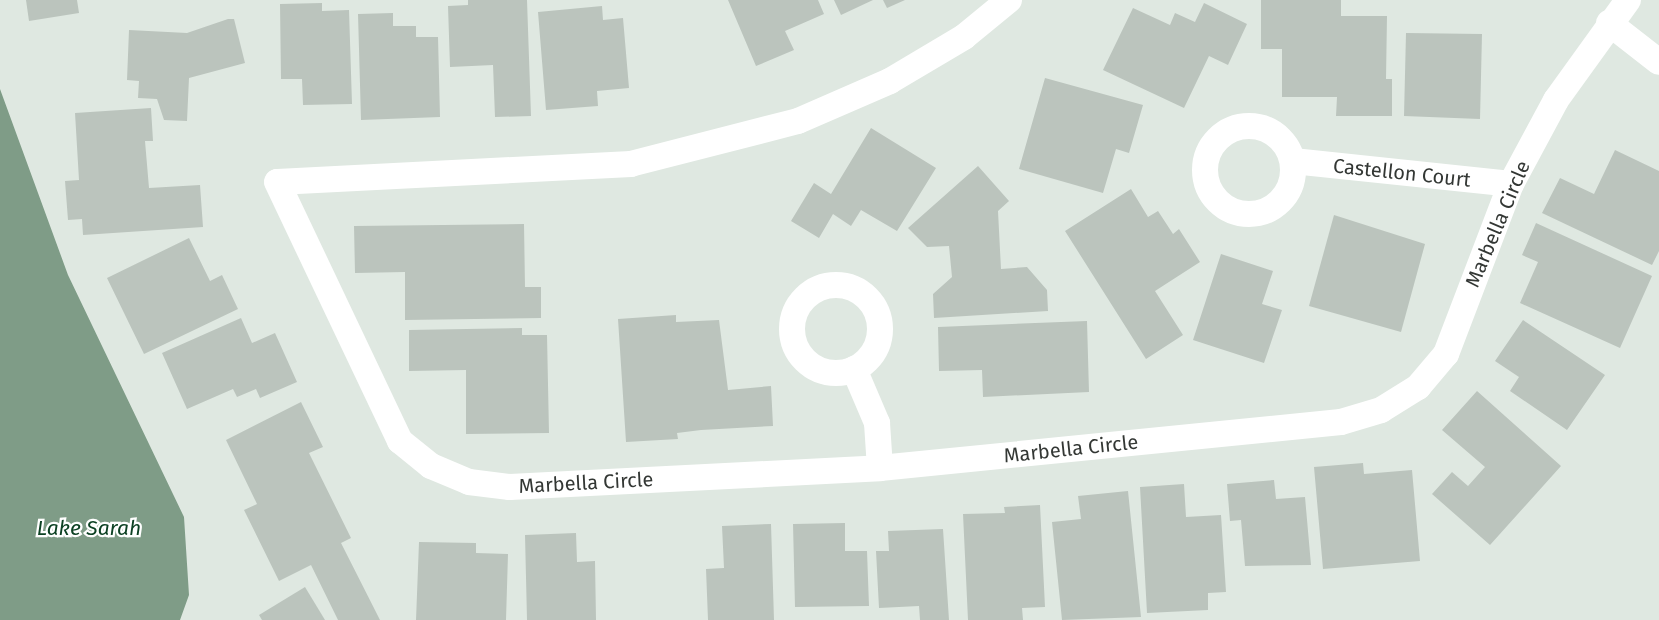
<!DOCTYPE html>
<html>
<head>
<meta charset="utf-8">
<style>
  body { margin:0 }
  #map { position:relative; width:1659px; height:620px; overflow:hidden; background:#dfe8e1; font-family:"Fira Sans",sans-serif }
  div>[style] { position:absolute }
  .water>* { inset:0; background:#7f9c87 }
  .building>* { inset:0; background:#bbc4bd }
  .minor>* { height:26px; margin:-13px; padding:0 13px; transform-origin:13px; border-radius:13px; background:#fff }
  .minor>.ring { margin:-13px; padding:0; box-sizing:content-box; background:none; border:26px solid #fff; border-radius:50% }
  span { translate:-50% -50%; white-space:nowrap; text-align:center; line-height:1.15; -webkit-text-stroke:4.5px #fff; paint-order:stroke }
  .street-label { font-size:20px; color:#333734 }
  .water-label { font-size:21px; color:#0c4123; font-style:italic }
</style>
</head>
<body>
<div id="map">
  <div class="water">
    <div style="clip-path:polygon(0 89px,68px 275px,184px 517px,189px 595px,180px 620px,0 620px)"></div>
  </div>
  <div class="building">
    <div style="clip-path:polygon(26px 0,77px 0,79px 13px,29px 21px)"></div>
    <div style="clip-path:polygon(468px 0,527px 0,531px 116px,495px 117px,493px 65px,450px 67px,448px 6px,468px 5px)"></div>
    <div style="clip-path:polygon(728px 0,818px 0,824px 14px,785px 31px,794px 50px,756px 66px)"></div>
    <div style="clip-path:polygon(834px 0,873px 0,841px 15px)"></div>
    <div style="clip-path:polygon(883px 0,905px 0,887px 8px)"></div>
    <div style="clip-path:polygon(1261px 0,1341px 0,1341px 16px,1387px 16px,1386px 79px,1392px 79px,1392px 116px,1336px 116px,1337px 97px,1282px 97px,1282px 49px,1261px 49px)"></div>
    <div style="clip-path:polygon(322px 3px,322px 11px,349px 10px,352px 104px,303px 105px,302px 79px,281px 79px,280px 4px)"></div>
    <div style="clip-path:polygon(1204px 3px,1247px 24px,1228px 65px,1209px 56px,1184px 108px,1103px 70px,1133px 8px,1170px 25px,1175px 13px,1195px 22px)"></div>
    <div style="clip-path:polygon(602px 6px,603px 20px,623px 18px,629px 88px,597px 91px,598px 106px,546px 110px,538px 12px)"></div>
    <div style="clip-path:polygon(393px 13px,393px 26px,416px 26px,416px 37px,438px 37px,440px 117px,361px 120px,358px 14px)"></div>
    <div style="clip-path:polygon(228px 19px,234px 19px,245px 63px,189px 78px,187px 121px,164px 120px,157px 99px,138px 98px,139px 81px,127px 80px,129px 30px,187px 33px)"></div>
    <div style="clip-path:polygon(1406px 33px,1482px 34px,1480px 119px,1404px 116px)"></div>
    <div style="clip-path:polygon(1045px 78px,1143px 105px,1129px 153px,1116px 149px,1103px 193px,1019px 169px)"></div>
    <div style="clip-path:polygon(151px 108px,153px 141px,145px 141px,149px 188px,200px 185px,203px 227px,83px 235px,82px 219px,68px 220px,65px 181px,79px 180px,75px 113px)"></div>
    <div style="clip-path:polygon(871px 128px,936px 168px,897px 231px,861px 210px,851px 226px,833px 214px,819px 238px,791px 221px,814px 183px,831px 194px)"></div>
    <div style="clip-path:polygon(1615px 150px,1659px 171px,1659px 251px,1652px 265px,1542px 213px,1560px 178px,1594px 194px)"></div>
    <div style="clip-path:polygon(978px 166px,1009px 201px,998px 211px,1001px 269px,1027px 267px,1047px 290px,1048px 311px,934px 318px,933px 294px,952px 277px,949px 246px,927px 247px,908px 228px)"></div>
    <div style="clip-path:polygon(1131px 189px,1148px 217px,1158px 211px,1173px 234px,1179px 229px,1200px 262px,1155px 291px,1183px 335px,1146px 359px,1065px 231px)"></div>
    <div style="clip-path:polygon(1334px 215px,1425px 244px,1401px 332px,1309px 306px)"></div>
    <div style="clip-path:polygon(1536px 223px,1652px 276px,1620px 348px,1520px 303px,1538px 262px,1522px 255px)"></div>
    <div style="clip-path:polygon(524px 224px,525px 287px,541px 287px,541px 318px,405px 320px,405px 272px,355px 273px,354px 226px)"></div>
    <div style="clip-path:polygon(189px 238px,210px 281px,222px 275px,238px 309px,144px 354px,107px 278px)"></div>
    <div style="clip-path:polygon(1221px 254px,1273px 271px,1262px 304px,1282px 310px,1264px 363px,1193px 340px)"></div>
    <div style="clip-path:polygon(676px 315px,676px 322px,719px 320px,728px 390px,771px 386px,773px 426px,701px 430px,677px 433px,678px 439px,626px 442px,618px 319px)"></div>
    <div style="clip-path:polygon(241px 318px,252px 343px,275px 333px,297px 382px,260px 398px,256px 389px,237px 397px,233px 389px,187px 409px,162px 353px)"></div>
    <div style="clip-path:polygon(1523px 320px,1605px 375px,1567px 430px,1510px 391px,1519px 377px,1495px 361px)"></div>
    <div style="clip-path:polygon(1087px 321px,1089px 392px,983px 397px,982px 370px,939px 371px,938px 327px)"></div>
    <div style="clip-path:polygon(522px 328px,522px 335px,547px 335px,549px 433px,466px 434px,466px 370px,409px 371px,409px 330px)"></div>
    <div style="clip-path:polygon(1477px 391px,1561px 466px,1490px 545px,1432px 494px,1452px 472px,1468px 486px,1485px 467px,1442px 430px)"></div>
    <div style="clip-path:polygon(301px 402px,323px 447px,309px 453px,351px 538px,341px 543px,380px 620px,338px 620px,311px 565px,279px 581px,244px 510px,257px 504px,226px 440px)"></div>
    <div style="clip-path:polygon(1363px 463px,1364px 474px,1412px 470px,1420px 561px,1323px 569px,1314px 467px)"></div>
    <div style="clip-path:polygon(1274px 480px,1276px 499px,1305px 497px,1311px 565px,1245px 566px,1241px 520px,1230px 521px,1227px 484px)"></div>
    <div style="clip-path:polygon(1184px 484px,1186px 517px,1221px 515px,1226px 592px,1208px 593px,1208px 610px,1147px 613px,1140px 487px)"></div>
    <div style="clip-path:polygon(1128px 491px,1141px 617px,1062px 620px,1052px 522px,1081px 519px,1078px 496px)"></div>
    <div style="clip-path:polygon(1040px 505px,1045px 607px,1022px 608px,1023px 620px,968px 620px,963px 514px,1005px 513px,1004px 507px)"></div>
    <div style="clip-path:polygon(845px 523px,845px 551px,867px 551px,869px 606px,795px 607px,793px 524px)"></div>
    <div style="clip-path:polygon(771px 524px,774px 620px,708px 620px,706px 569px,724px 568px,722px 526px)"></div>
    <div style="clip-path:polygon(943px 529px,949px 620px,920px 620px,919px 606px,879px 608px,876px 551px,889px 551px,888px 531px)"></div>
    <div style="clip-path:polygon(576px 533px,577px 562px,595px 561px,596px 620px,527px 620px,525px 535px)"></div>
    <div style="clip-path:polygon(419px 542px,476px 543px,476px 553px,508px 554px,506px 620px,416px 620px)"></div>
    <div style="clip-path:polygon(305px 587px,325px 620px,262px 620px,259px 615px)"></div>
  </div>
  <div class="minor">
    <div style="left:1009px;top:0;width:58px;rotate:140.6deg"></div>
    <div style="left:964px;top:37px;width:86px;rotate:149.3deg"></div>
    <div style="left:890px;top:81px;width:100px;rotate:156.5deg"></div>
    <div style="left:798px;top:121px;width:172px;rotate:165.6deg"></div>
    <div style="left:631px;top:164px;width:354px;rotate:177.1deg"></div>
    <div style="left:277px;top:182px;width:287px;rotate:64.6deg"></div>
    <div style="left:400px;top:441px;width:40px;rotate:39deg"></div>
    <div style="left:431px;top:466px;width:41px;rotate:22.8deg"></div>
    <div style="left:469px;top:482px;width:41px;rotate:7deg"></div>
    <div style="left:510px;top:487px;width:370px;rotate:-2.9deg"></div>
    <div style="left:880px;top:468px;width:463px;rotate:-5.7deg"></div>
    <div style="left:1341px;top:422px;width:42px;rotate:-16.7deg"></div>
    <div style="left:1381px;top:410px;width:44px;rotate:-31.9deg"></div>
    <div style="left:1418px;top:387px;width:43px;rotate:-49.7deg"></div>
    <div style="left:1446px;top:354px;width:182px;rotate:-69.1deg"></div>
    <div style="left:1511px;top:184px;width:95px;rotate:-61.8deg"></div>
    <div style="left:1556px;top:100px;width:123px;rotate:-54.2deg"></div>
    <div style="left:1609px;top:23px;width:63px;rotate:38deg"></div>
    <div class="ring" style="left:1205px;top:126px;width:62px;height:62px"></div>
    <div style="left:1293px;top:161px;width:219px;rotate:6deg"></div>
    <div class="ring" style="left:792px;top:285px;width:62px;height:62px"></div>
    <div style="left:854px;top:369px;width:59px;rotate:66.9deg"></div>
    <div style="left:877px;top:423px;width:45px;rotate:86.2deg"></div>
  </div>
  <div class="street-label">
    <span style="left:1402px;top:173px;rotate:6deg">Castellon Court</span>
    <span style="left:1498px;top:224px;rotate:-67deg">Marbella Circle</span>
    <span style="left:1071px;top:449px;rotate:-6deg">Marbella Circle</span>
    <span style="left:586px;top:483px;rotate:-3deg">Marbella Circle</span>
  </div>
  <div class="water-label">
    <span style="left:89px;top:528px">Lake Sarah</span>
  </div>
</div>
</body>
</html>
